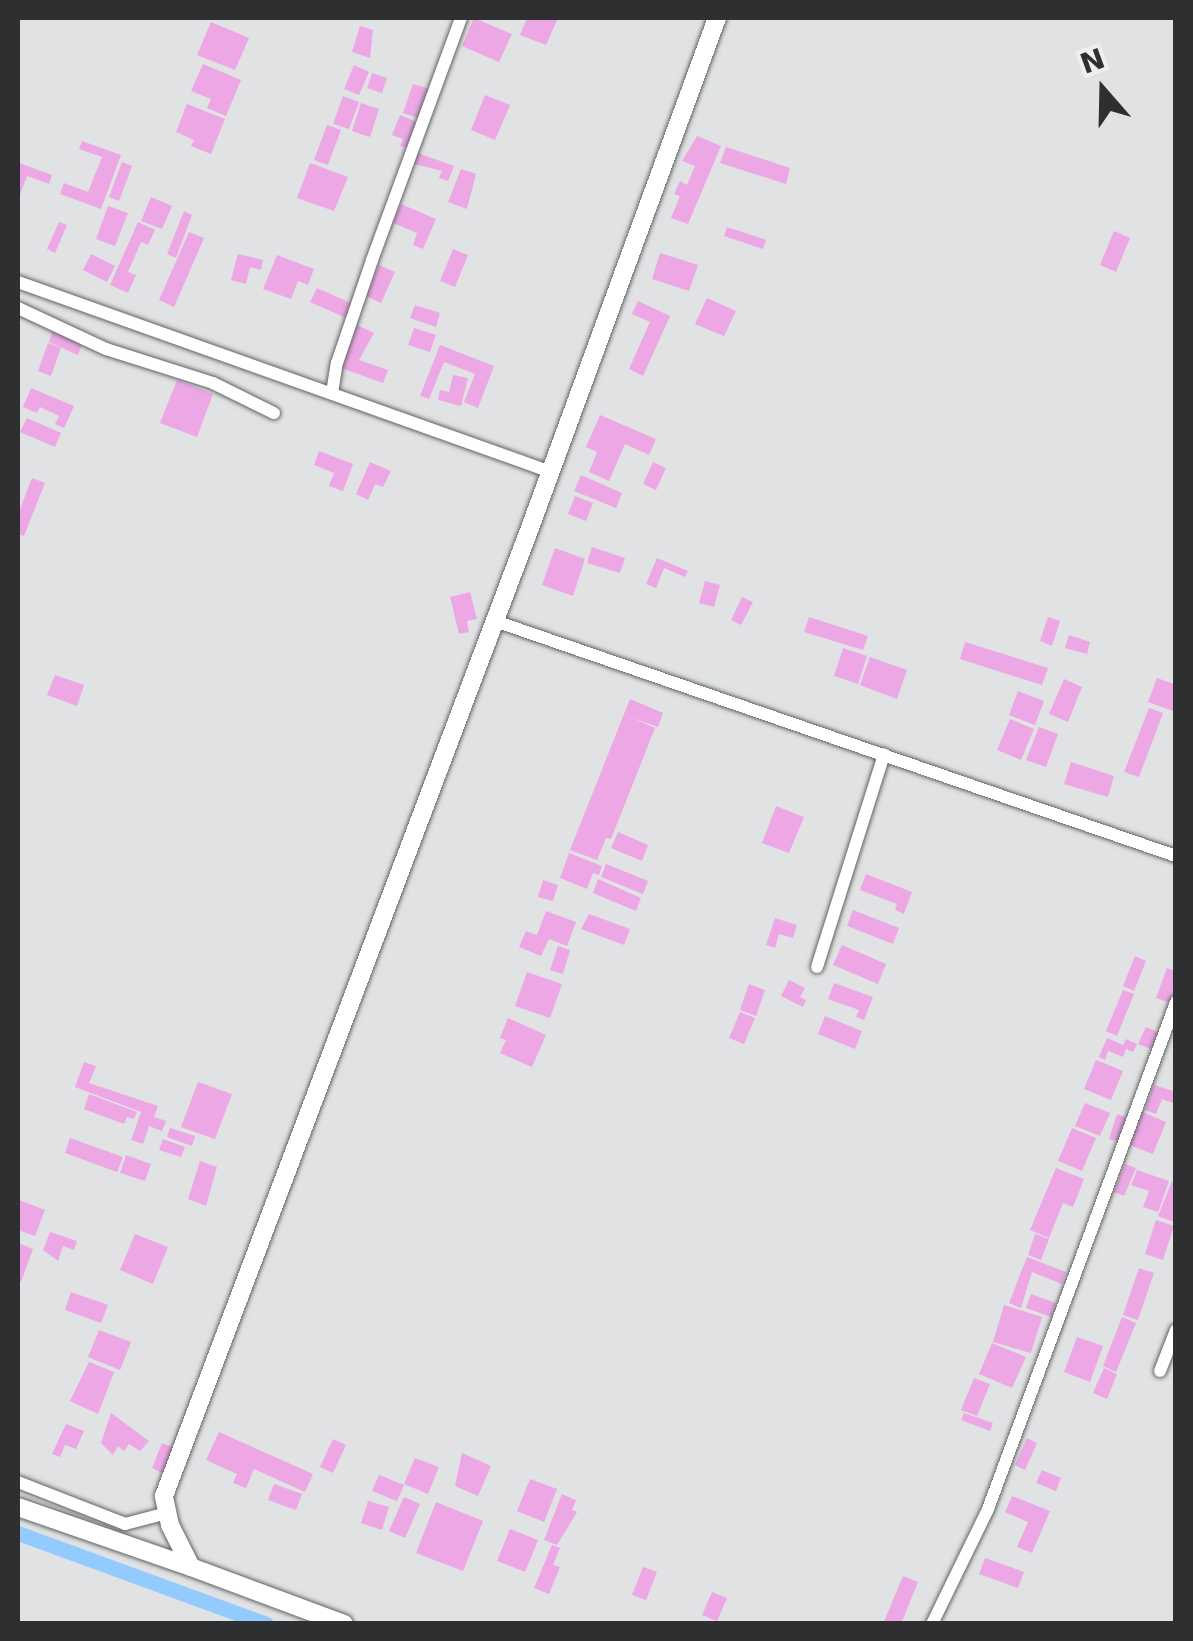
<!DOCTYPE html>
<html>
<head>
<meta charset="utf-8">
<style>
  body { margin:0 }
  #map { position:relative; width:1193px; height:1641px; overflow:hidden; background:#e0e2e4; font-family:"DejaVu Sans",sans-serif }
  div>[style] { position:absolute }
  .canal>* { height:15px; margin:-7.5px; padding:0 7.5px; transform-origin:7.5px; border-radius:7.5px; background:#94cbfe }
  .building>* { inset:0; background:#eda7e5 }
  .roads { filter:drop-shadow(0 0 2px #616364) drop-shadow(0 0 2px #616364) }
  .street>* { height:12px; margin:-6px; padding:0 6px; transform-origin:6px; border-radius:6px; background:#fff }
  .secondary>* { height:18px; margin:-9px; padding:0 9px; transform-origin:9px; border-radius:9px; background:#fff }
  span { translate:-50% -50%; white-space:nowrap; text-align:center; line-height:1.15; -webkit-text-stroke:8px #eeeff1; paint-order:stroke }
  .frame { position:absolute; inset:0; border:20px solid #2e2f30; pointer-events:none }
  .north { position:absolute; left:1053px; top:40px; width:100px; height:100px; -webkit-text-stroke:8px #eeeff1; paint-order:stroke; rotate:340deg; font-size:28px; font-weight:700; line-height:40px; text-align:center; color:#2e2f30 }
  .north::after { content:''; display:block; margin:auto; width:35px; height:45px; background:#2e2f30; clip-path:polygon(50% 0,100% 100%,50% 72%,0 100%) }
</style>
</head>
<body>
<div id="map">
  <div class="canal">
    <div style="left:18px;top:1533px;width:264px;rotate:20.1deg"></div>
  </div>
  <div class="building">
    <div style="clip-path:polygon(474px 18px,512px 34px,499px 62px,462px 46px)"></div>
    <div style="clip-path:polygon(527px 18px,558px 18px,546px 45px,520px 35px)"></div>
    <div style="clip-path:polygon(211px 22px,249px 38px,235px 70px,197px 55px)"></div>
    <div style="clip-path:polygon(360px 26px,373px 30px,370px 58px,352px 52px)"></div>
    <div style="clip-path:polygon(203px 64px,241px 80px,226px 116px,207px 108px,211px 99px,191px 91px)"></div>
    <div style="clip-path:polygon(354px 65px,369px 72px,359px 95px,344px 89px)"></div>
    <div style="clip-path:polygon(372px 73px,387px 78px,382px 93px,367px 88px)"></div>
    <div style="clip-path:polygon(413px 84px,430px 89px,419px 118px,403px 113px)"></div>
    <div style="clip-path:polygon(485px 95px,510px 105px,495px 140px,471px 130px)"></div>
    <div style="clip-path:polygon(343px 96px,359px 102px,349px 129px,333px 124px)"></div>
    <div style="clip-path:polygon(361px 103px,379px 109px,370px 137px,352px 131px)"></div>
    <div style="clip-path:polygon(187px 104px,225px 119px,211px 154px,191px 146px,194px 140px,176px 132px)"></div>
    <div style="clip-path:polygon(400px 115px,417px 122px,406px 148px,400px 146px,403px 139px,392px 135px)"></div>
    <div style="clip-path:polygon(327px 125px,341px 130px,328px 165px,314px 160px)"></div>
    <div style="clip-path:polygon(697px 136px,721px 146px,688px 224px,671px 218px,680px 196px,674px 194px,680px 181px,687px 185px,695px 166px,682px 161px)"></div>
    <div style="clip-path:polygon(82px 141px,121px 155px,101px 209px,60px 194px,64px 183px,88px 192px,102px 157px,79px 149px)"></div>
    <div style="clip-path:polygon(726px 147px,790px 168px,786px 184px,720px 163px)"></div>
    <div style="clip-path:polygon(415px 152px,454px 166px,448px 181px,439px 178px,442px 171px,410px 163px)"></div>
    <div style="clip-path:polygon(122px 162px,132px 166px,119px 201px,109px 197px)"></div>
    <div style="clip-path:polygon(19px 163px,52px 175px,49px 184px,27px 176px,18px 200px)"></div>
    <div style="clip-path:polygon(310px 163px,348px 177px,334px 211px,297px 198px)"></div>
    <div style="clip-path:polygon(461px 169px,476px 174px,467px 209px,448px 202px)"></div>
    <div style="clip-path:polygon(151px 197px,172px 206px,162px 229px,141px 221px)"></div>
    <div style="clip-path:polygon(401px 204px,436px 219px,423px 249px,413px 245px,417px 233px,393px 223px)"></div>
    <div style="clip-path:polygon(108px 206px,128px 213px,115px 246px,96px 239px)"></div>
    <div style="clip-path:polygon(184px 211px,192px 215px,176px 258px,167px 254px)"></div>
    <div style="clip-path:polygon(59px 222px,67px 225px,55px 253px,47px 249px)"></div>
    <div style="clip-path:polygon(138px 222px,155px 230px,148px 245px,141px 242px,128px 272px,136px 275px,128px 293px,110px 285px)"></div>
    <div style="clip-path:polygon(727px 227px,766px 240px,763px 249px,724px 236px)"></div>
    <div style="clip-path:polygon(1114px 231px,1130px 238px,1116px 272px,1100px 265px)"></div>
    <div style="clip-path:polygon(189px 232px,204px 238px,174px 307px,159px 300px)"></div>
    <div style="clip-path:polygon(453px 249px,468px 255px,455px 287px,440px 281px)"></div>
    <div style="clip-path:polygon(660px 253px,698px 265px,689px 291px,652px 279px)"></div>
    <div style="clip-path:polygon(91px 254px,115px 266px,107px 282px,83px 270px)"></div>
    <div style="clip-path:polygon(238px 254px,263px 260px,261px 270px,250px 267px,246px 284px,231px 280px)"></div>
    <div style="clip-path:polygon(277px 255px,314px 269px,308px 285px,298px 281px,291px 299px,263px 289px)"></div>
    <div style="clip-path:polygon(379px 265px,395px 272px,381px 303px,366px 296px)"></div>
    <div style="clip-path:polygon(317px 288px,353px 304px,346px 318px,310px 302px)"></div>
    <div style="clip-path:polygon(707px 298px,736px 311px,724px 336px,695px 324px)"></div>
    <div style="clip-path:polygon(638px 301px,670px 316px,643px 376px,629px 369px,650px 322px,632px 314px)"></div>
    <div style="clip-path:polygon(415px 305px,440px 313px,436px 327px,410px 318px)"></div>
    <div style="clip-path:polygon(357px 325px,374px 333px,359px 360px,388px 370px,383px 383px,341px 368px)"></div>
    <div style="clip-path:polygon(414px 328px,436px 335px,430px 352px,408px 345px)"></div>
    <div style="clip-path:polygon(52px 332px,82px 344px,78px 355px,49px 342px)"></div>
    <div style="clip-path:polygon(48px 343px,61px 348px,51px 376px,38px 371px)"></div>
    <div style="clip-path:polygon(440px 345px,494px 366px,478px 408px,464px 402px,475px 374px,444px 362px,429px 399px,420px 396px)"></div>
    <div style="clip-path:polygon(453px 375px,468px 378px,461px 406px,438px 400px,440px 390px,449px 392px)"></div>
    <div style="clip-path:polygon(177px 380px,213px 394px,197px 437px,160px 423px)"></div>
    <div style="clip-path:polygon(31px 388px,74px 406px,64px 428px,55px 424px,59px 416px,40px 407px,37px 413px,23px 407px)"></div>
    <div style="clip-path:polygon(600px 415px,656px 439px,649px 455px,625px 444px,609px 481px,589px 472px,597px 452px,586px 447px)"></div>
    <div style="clip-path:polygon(27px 418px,61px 433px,55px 447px,20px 432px)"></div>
    <div style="clip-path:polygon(319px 451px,353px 464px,343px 491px,329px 486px,334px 473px,314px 465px)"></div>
    <div style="clip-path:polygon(370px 462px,391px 471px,383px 487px,375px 484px,368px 500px,356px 494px)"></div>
    <div style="clip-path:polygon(653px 462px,666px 468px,656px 490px,643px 484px)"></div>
    <div style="clip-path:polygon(581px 475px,622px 493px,616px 508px,574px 491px)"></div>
    <div style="clip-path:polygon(32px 478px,45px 483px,24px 536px,18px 534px,18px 514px)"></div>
    <div style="clip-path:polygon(575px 496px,593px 503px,586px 521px,568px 514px)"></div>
    <div style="clip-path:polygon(592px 547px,625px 558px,620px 573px,587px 563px)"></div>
    <div style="clip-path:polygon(555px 548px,585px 559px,573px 596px,542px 585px)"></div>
    <div style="clip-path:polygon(657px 558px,688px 571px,685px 577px,664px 568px,656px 588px,646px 584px)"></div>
    <div style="clip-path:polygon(705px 581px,720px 585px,714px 607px,699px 603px)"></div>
    <div style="clip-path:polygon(470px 592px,477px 619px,467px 621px,469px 632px,459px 634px,450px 597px)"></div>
    <div style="clip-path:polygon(742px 597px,753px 602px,741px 625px,731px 620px)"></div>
    <div style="clip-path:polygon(809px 617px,868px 636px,863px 650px,804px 632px)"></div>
    <div style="clip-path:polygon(1048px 617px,1060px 621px,1052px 646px,1040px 641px)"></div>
    <div style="clip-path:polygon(1069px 635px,1090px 642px,1087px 654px,1065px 648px)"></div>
    <div style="clip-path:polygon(965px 642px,1048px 668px,1042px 685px,960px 659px)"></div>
    <div style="clip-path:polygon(843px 648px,867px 656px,858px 684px,834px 676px)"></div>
    <div style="clip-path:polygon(870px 657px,907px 670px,897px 699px,860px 685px)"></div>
    <div style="clip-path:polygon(55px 675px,84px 685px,77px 706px,47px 695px)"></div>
    <div style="clip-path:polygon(1157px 678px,1176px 685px,1176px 712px,1148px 702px)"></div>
    <div style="clip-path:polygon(1064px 679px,1082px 687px,1068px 722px,1049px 714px)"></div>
    <div style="clip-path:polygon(1018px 691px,1044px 701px,1035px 725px,1009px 715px)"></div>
    <div style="clip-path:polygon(630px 699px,663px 713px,658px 727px,633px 718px,655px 728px,611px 839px,606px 838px,597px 860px,570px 850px)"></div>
    <div style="clip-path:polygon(1149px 708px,1163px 713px,1139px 777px,1124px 772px)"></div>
    <div style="clip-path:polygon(1010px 719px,1034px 729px,1021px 760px,997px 750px)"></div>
    <div style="clip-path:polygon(1039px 727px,1058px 734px,1046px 767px,1026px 760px)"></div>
    <div style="clip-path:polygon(1071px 762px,1114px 776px,1108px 797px,1064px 784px)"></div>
    <div style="clip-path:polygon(776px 806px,804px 817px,789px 853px,762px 843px)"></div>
    <div style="clip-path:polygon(618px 832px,648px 845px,642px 861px,611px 848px)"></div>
    <div style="clip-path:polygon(569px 853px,602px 866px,599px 875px,593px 873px,587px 889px,560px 878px)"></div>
    <div style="clip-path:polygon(606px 864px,648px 881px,643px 894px,601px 877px)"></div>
    <div style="clip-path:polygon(866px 874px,912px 892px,904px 914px,895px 910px,897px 904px,860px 890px)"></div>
    <div style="clip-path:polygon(598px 879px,641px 898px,636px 911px,593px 893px)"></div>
    <div style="clip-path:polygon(543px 880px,558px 885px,553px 901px,538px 897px)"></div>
    <div style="clip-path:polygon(853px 910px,899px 928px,893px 944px,847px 926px)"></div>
    <div style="clip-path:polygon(546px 911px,576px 922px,567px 946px,549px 939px,541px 956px,519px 947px,526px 931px,537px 935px)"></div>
    <div style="clip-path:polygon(589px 914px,630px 929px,624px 945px,581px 929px)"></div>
    <div style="clip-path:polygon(775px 918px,797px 925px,793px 938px,779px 934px,775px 948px,766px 945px)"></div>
    <div style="clip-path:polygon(842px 945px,886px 964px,878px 984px,833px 965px)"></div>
    <div style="clip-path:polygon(558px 946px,570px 950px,563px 974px,550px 970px)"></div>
    <div style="clip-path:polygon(1135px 956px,1146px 961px,1134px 991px,1123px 986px)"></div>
    <div style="clip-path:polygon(1167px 968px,1176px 971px,1173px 1004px,1156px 998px)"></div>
    <div style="clip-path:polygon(527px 972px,562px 984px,550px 1018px,515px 1006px)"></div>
    <div style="clip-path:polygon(789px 980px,805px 988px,800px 997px,806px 1000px,803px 1007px,781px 996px)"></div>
    <div style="clip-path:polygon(834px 983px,873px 997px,864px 1020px,856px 1017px,859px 1010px,828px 999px)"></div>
    <div style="clip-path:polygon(749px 984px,765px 990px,756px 1016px,740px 1010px)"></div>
    <div style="clip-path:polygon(1123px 990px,1134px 994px,1117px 1036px,1106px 1031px)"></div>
    <div style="clip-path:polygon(740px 1012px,755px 1018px,744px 1044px,729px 1038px)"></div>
    <div style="clip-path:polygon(825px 1016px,862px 1031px,855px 1049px,818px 1034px)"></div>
    <div style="clip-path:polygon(508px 1018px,546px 1035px,532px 1067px,500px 1053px,506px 1040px,500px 1038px)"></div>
    <div style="clip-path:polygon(1146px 1027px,1160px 1033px,1153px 1050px,1138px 1044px)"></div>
    <div style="clip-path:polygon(1107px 1038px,1123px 1045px,1126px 1039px,1137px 1044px,1133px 1052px,1126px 1049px,1123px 1057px,1108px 1051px,1105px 1060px,1099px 1057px)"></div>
    <div style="clip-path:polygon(1096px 1060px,1123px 1071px,1111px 1100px,1084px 1089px)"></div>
    <div style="clip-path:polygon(84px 1062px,96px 1066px,89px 1083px,158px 1106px,154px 1117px,166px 1121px,162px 1131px,149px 1126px,143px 1144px,131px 1140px,141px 1112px,75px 1087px)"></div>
    <div style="clip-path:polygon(198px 1082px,232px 1094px,215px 1139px,181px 1127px)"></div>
    <div style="clip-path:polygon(1154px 1085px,1176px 1092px,1176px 1104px,1162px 1099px,1156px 1114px,1145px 1110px)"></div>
    <div style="clip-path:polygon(89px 1094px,137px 1112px,134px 1119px,127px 1117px,124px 1124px,84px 1109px)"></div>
    <div style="clip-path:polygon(1085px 1103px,1110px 1113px,1100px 1136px,1075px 1126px)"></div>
    <div style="clip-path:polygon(1140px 1111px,1166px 1122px,1153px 1154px,1127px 1144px)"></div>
    <div style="clip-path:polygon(1117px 1114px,1127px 1118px,1119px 1142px,1109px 1139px)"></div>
    <div style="clip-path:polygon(170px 1128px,195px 1136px,192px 1146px,167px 1137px)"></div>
    <div style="clip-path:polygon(1072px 1128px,1096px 1138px,1082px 1171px,1058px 1161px)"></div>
    <div style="clip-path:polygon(70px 1138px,123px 1157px,117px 1172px,65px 1153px)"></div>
    <div style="clip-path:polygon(163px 1139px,185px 1147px,181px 1157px,159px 1150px)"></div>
    <div style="clip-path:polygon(126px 1155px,151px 1164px,145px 1181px,120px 1173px)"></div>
    <div style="clip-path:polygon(200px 1161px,217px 1167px,206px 1206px,188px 1199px)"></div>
    <div style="clip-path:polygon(1125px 1164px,1136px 1168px,1124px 1196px,1114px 1192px)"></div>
    <div style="clip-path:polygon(1056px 1168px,1084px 1179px,1073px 1207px,1063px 1203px,1049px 1238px,1030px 1230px)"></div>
    <div style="clip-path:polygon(1137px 1170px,1169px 1181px,1158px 1212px,1143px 1207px,1149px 1191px,1131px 1185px)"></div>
    <div style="clip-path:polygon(1172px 1181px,1176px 1182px,1174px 1222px,1158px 1216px)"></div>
    <div style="clip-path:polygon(19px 1200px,45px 1210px,35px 1236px,18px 1230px)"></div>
    <div style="clip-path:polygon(1156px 1220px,1174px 1226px,1163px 1260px,1145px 1254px)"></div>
    <div style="clip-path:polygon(50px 1232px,77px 1241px,74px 1250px,63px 1246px,58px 1261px,43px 1250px)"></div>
    <div style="clip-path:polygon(135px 1234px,168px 1247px,153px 1284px,120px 1270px)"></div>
    <div style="clip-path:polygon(1035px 1234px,1049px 1239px,1041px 1260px,1028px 1255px)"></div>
    <div style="clip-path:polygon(18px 1243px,33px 1249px,21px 1282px,18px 1281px)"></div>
    <div style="clip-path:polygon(1027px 1257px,1066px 1272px,1062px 1284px,1032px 1272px,1021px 1308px,1009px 1303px)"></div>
    <div style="clip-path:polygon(1139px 1268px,1154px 1273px,1138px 1320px,1123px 1315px)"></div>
    <div style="clip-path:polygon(71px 1292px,108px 1305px,101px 1323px,65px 1310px)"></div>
    <div style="clip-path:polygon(1031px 1294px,1056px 1303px,1051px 1317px,1026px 1308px)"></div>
    <div style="clip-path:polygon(1004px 1305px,1042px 1317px,1031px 1353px,993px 1342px)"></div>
    <div style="clip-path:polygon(1122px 1317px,1136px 1323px,1116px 1372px,1103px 1366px)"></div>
    <div style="clip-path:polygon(99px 1330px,131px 1342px,120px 1370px,88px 1357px)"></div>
    <div style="clip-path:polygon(1077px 1337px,1103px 1346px,1090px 1382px,1064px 1372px)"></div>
    <div style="clip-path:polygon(992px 1343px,1026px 1357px,1012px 1388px,979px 1374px)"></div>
    <div style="clip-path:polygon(89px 1362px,114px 1372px,98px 1414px,70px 1401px)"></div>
    <div style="clip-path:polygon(1104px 1368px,1117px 1374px,1107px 1399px,1093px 1393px)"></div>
    <div style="clip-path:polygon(974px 1378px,990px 1384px,977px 1416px,961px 1410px)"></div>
    <div style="clip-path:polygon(111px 1413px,149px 1441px,140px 1451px,129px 1444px,124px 1451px,118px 1446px,113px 1455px,101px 1443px)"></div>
    <div style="clip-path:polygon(964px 1413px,993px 1423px,990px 1431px,961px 1420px)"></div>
    <div style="clip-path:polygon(66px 1424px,84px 1431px,76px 1449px,65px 1445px,60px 1457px,52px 1454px)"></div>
    <div style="clip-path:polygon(219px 1432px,313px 1474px,305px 1492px,254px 1469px,246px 1488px,233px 1483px,237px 1474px,206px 1460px)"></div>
    <div style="clip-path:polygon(1027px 1438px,1037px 1443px,1025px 1470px,1015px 1465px)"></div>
    <div style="clip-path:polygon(333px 1439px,346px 1445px,333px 1473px,320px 1467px)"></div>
    <div style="clip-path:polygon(162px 1443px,175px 1448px,165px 1474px,152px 1468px)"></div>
    <div style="clip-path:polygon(462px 1453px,491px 1466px,478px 1496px,455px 1486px)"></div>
    <div style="clip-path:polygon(415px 1458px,439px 1467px,428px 1494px,404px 1484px)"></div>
    <div style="clip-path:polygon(1042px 1470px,1061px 1478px,1056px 1491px,1036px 1483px)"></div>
    <div style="clip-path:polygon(379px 1475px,404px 1485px,397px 1501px,372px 1491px)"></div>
    <div style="clip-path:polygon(530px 1479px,557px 1489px,544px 1522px,517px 1511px)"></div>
    <div style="clip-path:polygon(274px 1484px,302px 1494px,296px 1510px,268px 1500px)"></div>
    <div style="clip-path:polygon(562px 1494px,576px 1500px,572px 1510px,577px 1512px,557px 1545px,544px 1540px)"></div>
    <div style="clip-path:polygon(1012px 1496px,1050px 1511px,1032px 1553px,1017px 1547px,1028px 1522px,1005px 1512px)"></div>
    <div style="clip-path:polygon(404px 1497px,420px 1504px,405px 1538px,389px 1531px)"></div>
    <div style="clip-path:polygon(368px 1501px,389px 1507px,382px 1530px,361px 1523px)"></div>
    <div style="clip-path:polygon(436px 1502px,483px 1521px,463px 1571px,416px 1553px)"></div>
    <div style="clip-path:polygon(510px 1529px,538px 1540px,525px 1572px,497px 1561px)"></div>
    <div style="clip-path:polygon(552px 1545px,560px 1548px,553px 1565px,560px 1567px,549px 1594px,534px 1588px)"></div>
    <div style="clip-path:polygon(985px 1558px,1024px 1572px,1018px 1588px,979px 1574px)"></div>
    <div style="clip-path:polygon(643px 1567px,657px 1572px,646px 1600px,632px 1595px)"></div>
    <div style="clip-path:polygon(903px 1576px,918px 1582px,901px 1624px,883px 1624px)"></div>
    <div style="clip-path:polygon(712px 1592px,727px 1598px,717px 1621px,702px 1615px)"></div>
  </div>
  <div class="roads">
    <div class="street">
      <div style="left:18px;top:282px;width:566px;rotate:19.62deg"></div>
      <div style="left:18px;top:308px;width:97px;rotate:25deg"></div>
      <div style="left:106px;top:349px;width:112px;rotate:17.6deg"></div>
      <div style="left:213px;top:383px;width:68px;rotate:26.2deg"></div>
      <div style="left:332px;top:393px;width:30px;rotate:-81deg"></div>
      <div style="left:337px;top:363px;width:109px;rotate:-71.2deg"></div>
      <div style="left:372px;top:260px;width:258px;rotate:-69.8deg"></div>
      <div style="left:492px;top:620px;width:724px;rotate:19.04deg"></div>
      <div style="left:817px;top:967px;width:223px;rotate:-72.5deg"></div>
      <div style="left:1160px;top:1371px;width:44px;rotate:-68.7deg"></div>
      <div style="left:18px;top:1482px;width:115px;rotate:21.4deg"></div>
      <div style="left:125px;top:1524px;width:43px;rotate:-14.7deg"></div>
      <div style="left:932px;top:1624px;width:128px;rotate:-64deg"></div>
      <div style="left:988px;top:1509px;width:541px;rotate:-69.65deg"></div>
    </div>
    <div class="secondary">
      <div style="left:18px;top:1507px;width:183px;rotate:19.1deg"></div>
      <div style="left:344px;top:1624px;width:163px;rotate:-159.6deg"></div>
      <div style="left:191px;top:1567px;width:47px;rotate:-116.6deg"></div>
      <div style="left:170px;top:1525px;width:30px;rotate:-102deg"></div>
      <div style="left:164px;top:1496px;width:1026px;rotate:-69.29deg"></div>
      <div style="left:527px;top:536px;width:552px;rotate:-69.86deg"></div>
    </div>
  </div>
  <div class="frame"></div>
  <div class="north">N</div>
</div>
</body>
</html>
